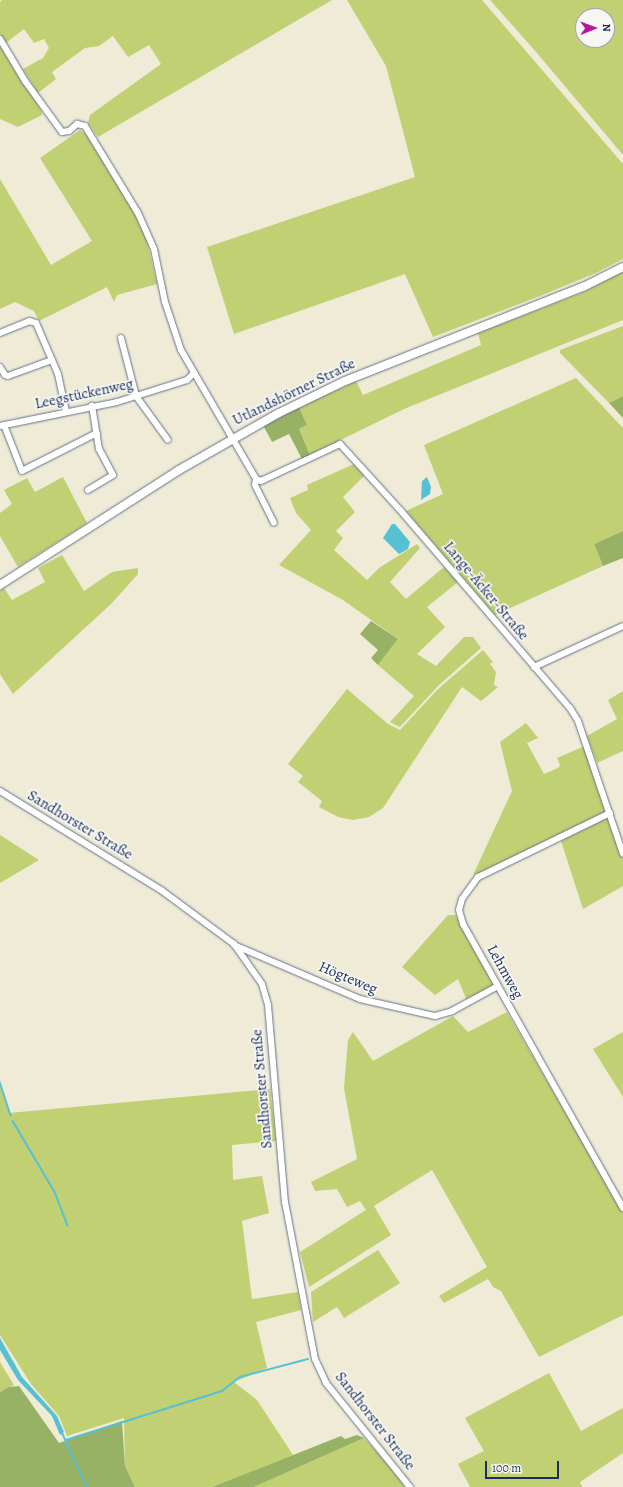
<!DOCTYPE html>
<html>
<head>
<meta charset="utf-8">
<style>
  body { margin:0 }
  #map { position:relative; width:623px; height:1487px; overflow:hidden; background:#efebd7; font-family:Alegreya,serif }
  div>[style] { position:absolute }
  .green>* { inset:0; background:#c0d073 }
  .forest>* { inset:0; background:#98b265 }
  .water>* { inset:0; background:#57c1d3 }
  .stream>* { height:1.5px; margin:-0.75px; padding:0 0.75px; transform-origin:0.75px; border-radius:0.75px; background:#57c1d3 }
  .roads { filter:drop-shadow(0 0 1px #657188) drop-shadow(0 0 1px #657188) }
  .street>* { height:6px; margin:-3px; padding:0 3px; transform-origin:3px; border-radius:3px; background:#fff }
  .secondary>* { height:8px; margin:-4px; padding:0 4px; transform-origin:4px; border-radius:4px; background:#fff }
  span { translate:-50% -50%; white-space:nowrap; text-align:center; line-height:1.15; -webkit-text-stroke:3.5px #f6f6f2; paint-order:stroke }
  .street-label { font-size:15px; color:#1b2f5e }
  .north { position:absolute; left:575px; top:8px; width:40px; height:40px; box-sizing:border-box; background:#f6f6f2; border:1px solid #9ea6b7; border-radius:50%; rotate:89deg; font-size:11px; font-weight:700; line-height:16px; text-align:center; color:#1b2f5e }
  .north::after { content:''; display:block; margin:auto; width:14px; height:18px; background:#b5179e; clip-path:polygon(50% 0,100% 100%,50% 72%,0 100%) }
  .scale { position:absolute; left:485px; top:1461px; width:74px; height:18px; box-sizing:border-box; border:2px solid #1b2f5e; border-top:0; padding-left:5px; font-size:12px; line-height:14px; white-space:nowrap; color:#1b2f5e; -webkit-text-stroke:3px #f6f6f2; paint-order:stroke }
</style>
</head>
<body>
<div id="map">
  <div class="green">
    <div style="clip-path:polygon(2px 0,332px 0,98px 137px,88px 123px,90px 115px,161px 64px,149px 45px,128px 57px,113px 36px,99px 46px,85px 48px,52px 72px,56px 79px,38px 93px,23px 69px,43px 58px,49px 48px,44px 39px,34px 43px,24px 29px,6px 43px,0 34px,0 2px)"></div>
    <div style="clip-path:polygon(347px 0,482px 0,623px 164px,623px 259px,596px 273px,540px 296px,433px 337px,405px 274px,234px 334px,207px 247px,415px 177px,386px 66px)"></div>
    <div style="clip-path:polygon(evenodd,490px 0,623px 0,623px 155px,536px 52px,490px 0,583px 16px,607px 16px,607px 40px,583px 40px,583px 16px)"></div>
    <div style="clip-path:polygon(0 46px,42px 112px,42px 115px,18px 127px,0 119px)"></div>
    <div style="clip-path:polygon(80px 130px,86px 134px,131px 205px,147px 241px,157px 284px,117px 295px,114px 302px,107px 287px,39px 321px,34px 311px,15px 302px,0 309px,0 179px,51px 265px,92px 241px,40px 158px)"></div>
    <div style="clip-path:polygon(623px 271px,623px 320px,404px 409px,310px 455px,299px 429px,307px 425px,299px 407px,356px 381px,363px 395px,481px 345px,478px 333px,584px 292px)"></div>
    <div style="clip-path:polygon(623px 326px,623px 396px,609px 403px,560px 353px,560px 350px)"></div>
    <div style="clip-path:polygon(576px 378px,623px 428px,623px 531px,594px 544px,603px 566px,495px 615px,406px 511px,443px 494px,424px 445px)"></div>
    <div style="clip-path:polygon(354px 464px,365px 475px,343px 497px,355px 512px,336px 531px,343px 538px,334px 550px,367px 580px,379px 568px,417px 544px,420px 548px,390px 582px,406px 599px,444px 567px,458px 582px,427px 607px,445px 627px,417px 654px,436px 666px,464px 637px,473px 637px,481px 648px,439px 685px,400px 727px,390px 722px,414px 696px,378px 665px,398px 639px,343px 600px,279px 565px,311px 530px,296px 513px,290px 498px,308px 490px,307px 485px)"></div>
    <div style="clip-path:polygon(63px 477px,87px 523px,18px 567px,0 536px,0 513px,12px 504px,4px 490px,27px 478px,35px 492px)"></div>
    <div style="clip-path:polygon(62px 555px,84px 591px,112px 572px,138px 568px,138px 574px,111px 604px,13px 694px,0 674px,0 591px,4px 588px,12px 600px,45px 582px,38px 568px)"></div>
    <div style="clip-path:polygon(483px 650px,493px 662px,490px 664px,496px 672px,494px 685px,498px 687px,481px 701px,462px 687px,383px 808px,369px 817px,353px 820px,338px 817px,319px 807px,322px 801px,298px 782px,303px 776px,288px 764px,347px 689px,388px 724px,400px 730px,437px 690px)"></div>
    <div style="clip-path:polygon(623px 691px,623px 751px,597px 763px,587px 736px,617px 719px,608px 700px)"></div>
    <div style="clip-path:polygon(526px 723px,538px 738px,527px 743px,544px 774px,558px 768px,560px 765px,557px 758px,585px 746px,607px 809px,604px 813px,475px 877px,474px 873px,512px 791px,500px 742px)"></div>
    <div style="clip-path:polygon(607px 818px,623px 859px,623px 886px,583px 909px,561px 841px)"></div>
    <div style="clip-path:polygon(0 835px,39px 860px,0 883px)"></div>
    <div style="clip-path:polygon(448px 915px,455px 915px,459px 920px,494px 986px,467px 1001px,458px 979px,435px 995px,402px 967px)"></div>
    <div style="clip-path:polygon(507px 1012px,623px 1212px,623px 1315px,539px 1357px,501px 1291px,493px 1287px,488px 1279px,444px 1303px,439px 1296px,487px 1267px,432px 1170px,374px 1206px,391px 1235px,309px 1287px,300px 1252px,366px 1210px,360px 1201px,347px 1207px,337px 1189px,315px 1191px,311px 1182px,357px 1159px,344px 1088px,348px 1040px,353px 1032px,373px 1061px,453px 1016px,468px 1032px)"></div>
    <div style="clip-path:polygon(623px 1032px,623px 1097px,593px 1049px)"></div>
    <div style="clip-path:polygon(0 1085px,9px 1113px,270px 1089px,276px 1141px,232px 1145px,233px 1180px,262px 1176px,269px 1213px,242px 1221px,252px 1299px,298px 1292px,301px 1310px,256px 1322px,267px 1368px,234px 1382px,257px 1400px,293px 1455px,212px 1487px,135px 1487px,125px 1466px,124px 1418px,67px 1436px,59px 1416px,31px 1384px,0 1335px)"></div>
    <div style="clip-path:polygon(378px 1250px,400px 1283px,344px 1318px,337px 1307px,313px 1322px,311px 1292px)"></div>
    <div style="clip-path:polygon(0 1362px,14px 1385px,0 1392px)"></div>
    <div style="clip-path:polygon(549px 1373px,581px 1431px,623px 1408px,623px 1453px,580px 1482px,582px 1487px,470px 1487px,458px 1464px,484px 1451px,465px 1418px)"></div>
    <div style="clip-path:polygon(364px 1438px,396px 1473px,404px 1487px,254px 1487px)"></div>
  </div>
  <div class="forest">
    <div style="clip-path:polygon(623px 396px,623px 418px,609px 403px)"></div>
    <div style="clip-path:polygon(299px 407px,307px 425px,299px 429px,310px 455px,302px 459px,289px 434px,272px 442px,263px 425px)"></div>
    <div style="clip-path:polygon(623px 531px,623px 558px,603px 566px,594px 544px)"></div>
    <div style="clip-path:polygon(371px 621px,398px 639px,378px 665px,371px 658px,378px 650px,360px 634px)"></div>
    <div style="clip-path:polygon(19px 1386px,59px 1443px,122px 1421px,125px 1466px,135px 1487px,0 1487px,0 1392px,9px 1387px)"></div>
    <div style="clip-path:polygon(357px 1435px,364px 1438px,254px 1487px,212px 1487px,341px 1436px,345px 1439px)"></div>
  </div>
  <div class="water">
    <div style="clip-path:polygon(427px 477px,431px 487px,430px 494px,421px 500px,422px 481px)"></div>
    <div style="clip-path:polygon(392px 524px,395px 524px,410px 542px,408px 549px,399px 554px,383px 538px)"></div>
    <div style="clip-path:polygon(0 1338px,22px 1377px,57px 1416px,64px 1432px,60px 1435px,52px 1416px,18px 1380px,0 1350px)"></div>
  </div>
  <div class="stream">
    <div style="left:0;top:1082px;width:35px;rotate:72deg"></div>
    <div style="left:13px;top:1121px;width:82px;rotate:59.4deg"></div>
    <div style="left:55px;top:1192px;width:36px;rotate:69deg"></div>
    <div style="left:62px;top:1432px;width:60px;rotate:65.6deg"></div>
    <div style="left:66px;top:1440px;width:164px;rotate:-17.4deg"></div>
    <div style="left:222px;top:1391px;width:23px;rotate:-38deg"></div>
    <div style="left:240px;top:1377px;width:70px;rotate:-14.8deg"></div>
  </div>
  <div class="roads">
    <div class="street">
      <div style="left:0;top:39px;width:49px;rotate:59.2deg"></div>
      <div style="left:25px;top:81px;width:63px;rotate:54deg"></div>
      <div style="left:62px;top:132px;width:7px;rotate:-8deg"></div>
      <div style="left:69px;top:131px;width:11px;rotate:-41deg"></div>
      <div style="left:77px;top:124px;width:8px;rotate:14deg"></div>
      <div style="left:85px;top:126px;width:102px;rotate:58.7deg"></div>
      <div style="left:138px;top:213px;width:39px;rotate:66deg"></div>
      <div style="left:154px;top:249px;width:54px;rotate:78.3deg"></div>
      <div style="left:165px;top:302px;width:51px;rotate:71.6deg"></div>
      <div style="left:181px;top:350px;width:149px;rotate:59.8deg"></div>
      <div style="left:256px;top:479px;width:5px;rotate:22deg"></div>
      <div style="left:261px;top:481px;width:87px;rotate:-25.1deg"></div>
      <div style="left:340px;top:444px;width:91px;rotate:47.7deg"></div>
      <div style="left:401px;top:511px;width:260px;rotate:49.4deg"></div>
      <div style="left:570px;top:708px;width:15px;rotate:58deg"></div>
      <div style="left:578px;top:721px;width:140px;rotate:71.3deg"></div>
      <div style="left:0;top:333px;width:31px;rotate:-22deg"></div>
      <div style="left:29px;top:321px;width:7px;rotate:16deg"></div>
      <div style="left:36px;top:323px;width:56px;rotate:66.7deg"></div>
      <div style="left:58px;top:374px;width:38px;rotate:78deg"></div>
      <div style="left:121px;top:338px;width:60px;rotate:75.5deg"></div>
      <div style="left:136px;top:396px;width:54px;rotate:54deg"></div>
      <div style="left:0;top:367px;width:9px;rotate:58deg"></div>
      <div style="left:5px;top:375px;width:3px;rotate:18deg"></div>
      <div style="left:8px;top:376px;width:47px;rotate:-20deg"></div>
      <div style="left:4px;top:425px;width:49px;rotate:68.6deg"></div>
      <div style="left:22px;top:471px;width:84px;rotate:-26.9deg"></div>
      <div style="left:0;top:426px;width:119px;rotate:-11.6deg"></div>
      <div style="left:117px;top:402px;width:73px;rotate:-17.4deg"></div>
      <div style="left:187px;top:380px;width:10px;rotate:-45deg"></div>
      <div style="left:256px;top:479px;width:6px;rotate:99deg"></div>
      <div style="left:255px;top:485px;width:42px;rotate:63.4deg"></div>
      <div style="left:88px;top:490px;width:29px;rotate:-31deg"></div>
      <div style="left:113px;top:475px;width:30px;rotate:-118deg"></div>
      <div style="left:99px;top:449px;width:44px;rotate:-99.2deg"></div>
      <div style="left:534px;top:667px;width:98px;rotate:-24.7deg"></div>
      <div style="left:0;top:791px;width:189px;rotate:31.6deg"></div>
      <div style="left:161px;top:890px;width:91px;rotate:36.5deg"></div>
      <div style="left:234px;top:944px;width:49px;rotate:55deg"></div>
      <div style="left:262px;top:984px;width:22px;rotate:74deg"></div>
      <div style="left:268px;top:1005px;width:198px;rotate:85.1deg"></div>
      <div style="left:285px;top:1202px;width:160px;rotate:79.2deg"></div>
      <div style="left:315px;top:1359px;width:26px;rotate:65deg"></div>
      <div style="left:326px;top:1383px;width:134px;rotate:51.1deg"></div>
      <div style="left:610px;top:813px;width:147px;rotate:154.1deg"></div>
      <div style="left:478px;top:877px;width:27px;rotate:126deg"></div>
      <div style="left:462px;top:899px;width:11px;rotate:105deg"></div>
      <div style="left:459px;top:910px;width:15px;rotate:74deg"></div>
      <div style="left:463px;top:924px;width:326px;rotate:60.6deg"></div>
      <div style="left:234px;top:945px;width:137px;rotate:23.2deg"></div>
      <div style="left:360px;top:999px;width:77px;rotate:12.8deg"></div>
      <div style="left:435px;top:1016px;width:18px;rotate:-16deg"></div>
      <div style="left:452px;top:1011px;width:52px;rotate:-28.5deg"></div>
    </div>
    <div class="secondary">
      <div style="left:0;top:585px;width:213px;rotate:-32.7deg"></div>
      <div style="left:179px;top:470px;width:115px;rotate:-29.7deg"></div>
      <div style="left:279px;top:413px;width:73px;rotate:-25.9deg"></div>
      <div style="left:345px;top:381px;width:256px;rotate:-21.6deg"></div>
      <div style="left:583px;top:287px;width:45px;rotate:-26.6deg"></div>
    </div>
  </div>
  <div class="street-label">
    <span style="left:294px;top:392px;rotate:-26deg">Utlandshörner Straße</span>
    <span style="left:84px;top:394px;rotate:-12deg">Leegstückenweg</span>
    <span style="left:486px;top:591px;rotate:50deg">Lange-Äcker-Straße</span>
    <span style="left:80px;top:825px;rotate:31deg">Sandhorster Straße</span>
    <span style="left:505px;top:972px;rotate:61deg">Lehmweg</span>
    <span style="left:348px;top:978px;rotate:23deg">Högteweg</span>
    <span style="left:262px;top:1089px;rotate:-95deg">Sandhorster Straße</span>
    <span style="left:375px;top:1421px;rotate:52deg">Sandhorster Straße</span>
  </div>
  <div class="north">N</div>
  <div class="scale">100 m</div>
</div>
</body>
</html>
